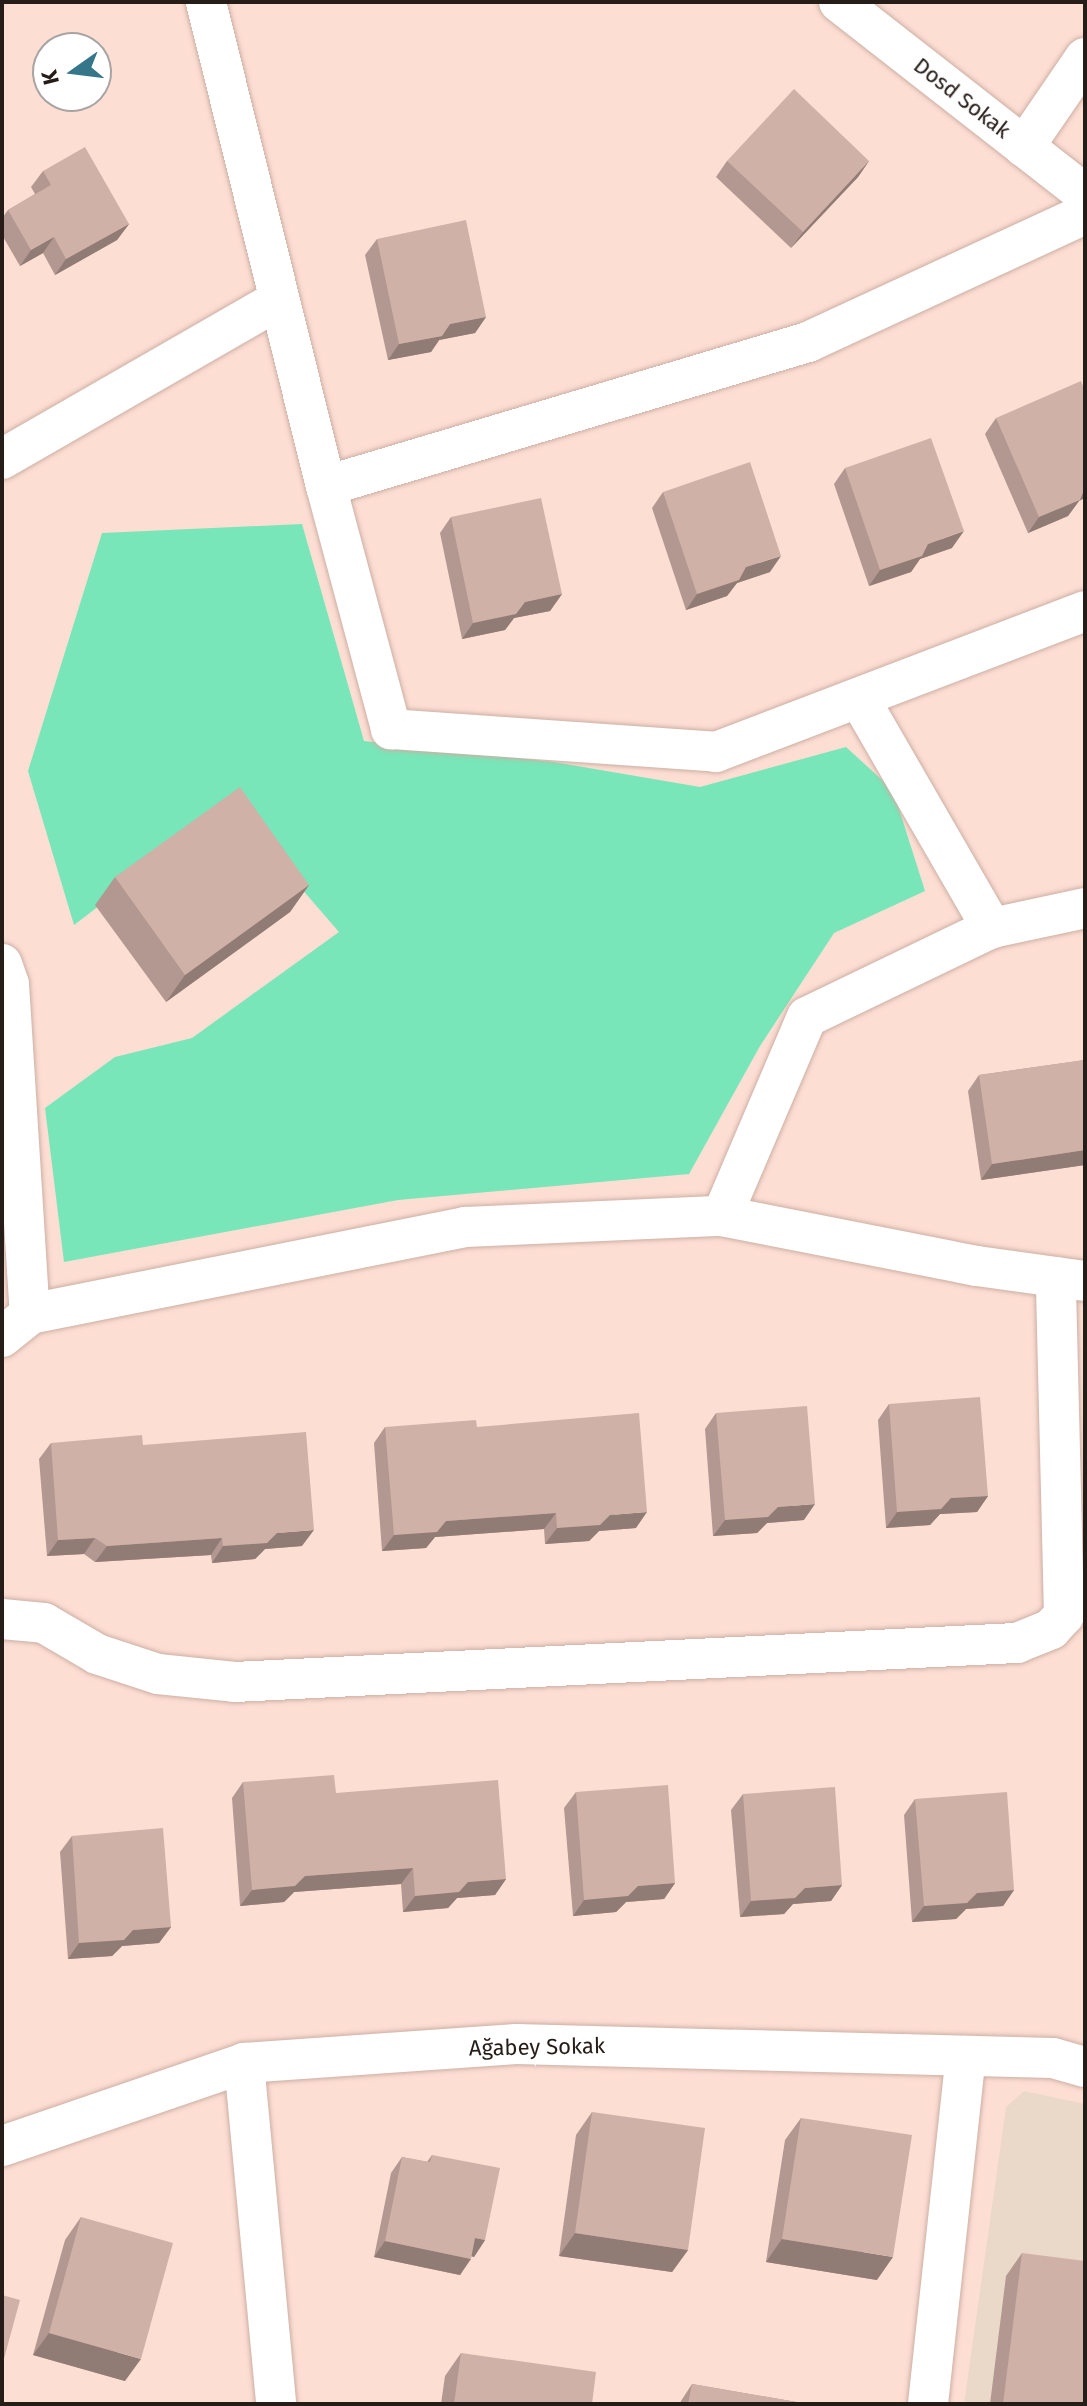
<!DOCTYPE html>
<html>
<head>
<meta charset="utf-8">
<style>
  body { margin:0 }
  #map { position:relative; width:1087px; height:2406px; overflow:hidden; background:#fdded3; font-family:"Fira Sans",sans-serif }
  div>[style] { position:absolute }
  .education>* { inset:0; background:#ead9c8 }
  .green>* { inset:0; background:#78e6b8 }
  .roads { filter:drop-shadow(0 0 2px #ccafa4) drop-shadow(0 0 2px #ccafa4) }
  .street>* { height:40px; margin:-20px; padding:0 20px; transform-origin:20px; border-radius:20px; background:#fff }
  .wall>* { inset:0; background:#b29890 }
  .shaded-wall>* { inset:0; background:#917c75 }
  .building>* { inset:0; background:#cfb1a7 }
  span { translate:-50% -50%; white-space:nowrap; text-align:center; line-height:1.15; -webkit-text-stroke:8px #fff; paint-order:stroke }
  .street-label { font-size:22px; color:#261c18 }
  .frame { position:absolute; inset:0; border:4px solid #261c18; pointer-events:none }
  .north { position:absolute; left:32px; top:32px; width:80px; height:80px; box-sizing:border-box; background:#fff; border:2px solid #a8a4a3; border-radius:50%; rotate:256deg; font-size:22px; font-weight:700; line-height:32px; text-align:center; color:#261c18 }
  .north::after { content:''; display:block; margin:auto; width:28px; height:36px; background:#36768a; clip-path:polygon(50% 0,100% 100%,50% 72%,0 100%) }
</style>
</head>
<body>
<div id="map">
  <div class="education">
    <div style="clip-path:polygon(1024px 2091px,1085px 2104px,1085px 2404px,964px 2404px,1006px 2107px)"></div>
  </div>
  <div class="green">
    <div style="clip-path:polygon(302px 524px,364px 741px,554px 762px,700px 787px,846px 747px,893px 790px,925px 891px,834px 933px,760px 1046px,689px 1174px,398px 1200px,64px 1262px,45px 1108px,115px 1057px,192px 1038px,339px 932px,230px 806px,74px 925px,28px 771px,102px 533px)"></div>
  </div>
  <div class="roads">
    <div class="street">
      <div style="left:206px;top:2px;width:499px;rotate:76.1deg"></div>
      <div style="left:326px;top:486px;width:503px;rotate:-16.63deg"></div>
      <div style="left:808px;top:342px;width:305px;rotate:-24.8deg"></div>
      <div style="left:839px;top:2px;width:312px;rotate:38deg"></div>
      <div style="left:1024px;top:147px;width:108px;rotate:-55.6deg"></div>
      <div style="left:2px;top:459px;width:319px;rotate:-29.9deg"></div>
      <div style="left:326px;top:486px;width:252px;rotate:75deg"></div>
      <div style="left:391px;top:729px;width:326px;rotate:4deg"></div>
      <div style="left:716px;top:752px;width:395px;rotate:-20.9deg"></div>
      <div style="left:859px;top:698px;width:266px;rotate:60deg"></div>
      <div style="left:2px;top:964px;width:21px;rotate:71deg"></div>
      <div style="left:9px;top:984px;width:331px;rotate:86.4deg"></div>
      <div style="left:722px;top:1216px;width:216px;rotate:-66.9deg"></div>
      <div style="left:807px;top:1017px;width:205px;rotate:-25.7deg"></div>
      <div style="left:992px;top:928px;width:95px;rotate:-12.1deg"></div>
      <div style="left:2px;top:1337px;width:36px;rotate:-39deg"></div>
      <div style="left:30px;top:1314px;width:444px;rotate:-11.3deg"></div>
      <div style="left:465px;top:1227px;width:257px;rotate:-2.5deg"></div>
      <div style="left:722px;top:1216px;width:260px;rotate:11.1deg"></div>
      <div style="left:977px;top:1266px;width:109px;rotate:7.9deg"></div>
      <div style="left:2px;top:1619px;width:42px;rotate:5.4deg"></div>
      <div style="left:44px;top:1623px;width:61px;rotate:30.3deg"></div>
      <div style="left:97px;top:1654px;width:64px;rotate:18.2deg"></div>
      <div style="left:158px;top:1674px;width:77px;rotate:5.9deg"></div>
      <div style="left:235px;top:1682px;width:783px;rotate:-2.86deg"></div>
      <div style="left:1017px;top:1643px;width:37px;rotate:-22deg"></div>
      <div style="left:1051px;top:1629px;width:19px;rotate:-47deg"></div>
      <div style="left:1064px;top:1615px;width:338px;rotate:-91.4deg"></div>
      <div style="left:244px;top:2063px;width:342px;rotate:84.6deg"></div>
      <div style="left:2px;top:2146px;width:256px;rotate:-18.9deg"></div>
      <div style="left:244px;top:2063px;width:273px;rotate:-4deg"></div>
      <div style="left:516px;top:2044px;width:537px;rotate:1.49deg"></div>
      <div style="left:1053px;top:2058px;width:33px;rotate:16deg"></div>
      <div style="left:928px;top:2404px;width:350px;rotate:-83.8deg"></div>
    </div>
  </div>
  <div class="wall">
    <div style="clip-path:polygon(727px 161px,869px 161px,858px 177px,791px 248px,716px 177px)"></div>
    <div style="clip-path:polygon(43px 171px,129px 224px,117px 240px,55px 275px,43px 253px,20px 266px,2px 235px,2px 218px,8px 210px,35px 194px,31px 187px)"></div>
    <div style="clip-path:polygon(377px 239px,486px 317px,475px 333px,439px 340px,431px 352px,388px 360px,365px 255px)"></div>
    <div style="clip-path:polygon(996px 418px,1079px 501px,1068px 516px,1028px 533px,985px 434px)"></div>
    <div style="clip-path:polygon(845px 468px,952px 548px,920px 559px,911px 572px,869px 586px,834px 484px)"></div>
    <div style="clip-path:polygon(663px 492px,770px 572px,737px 583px,727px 596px,686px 610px,652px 508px)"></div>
    <div style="clip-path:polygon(451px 517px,562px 594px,550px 611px,514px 618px,505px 630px,462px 639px,440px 533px)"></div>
    <div style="clip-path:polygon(115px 877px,309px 885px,290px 912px,166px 1002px,95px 905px)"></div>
    <div style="clip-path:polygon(1085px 1060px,1085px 1165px,981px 1180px,968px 1091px,979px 1075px)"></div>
    <div style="clip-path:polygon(889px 1404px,988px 1496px,977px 1512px,940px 1514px,930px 1525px,886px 1528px,878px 1420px)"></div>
    <div style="clip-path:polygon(716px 1413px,804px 1520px,767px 1523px,757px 1533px,713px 1536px,705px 1429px)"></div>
    <div style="clip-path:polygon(385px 1427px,477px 1427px,636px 1528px,599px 1531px,589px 1541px,545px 1544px,544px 1529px,435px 1537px,426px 1548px,382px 1551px,374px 1443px)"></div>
    <div style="clip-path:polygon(51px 1443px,143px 1445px,302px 1546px,265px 1549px,255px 1559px,212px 1563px,211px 1555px,95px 1562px,84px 1554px,47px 1556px,39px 1459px)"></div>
    <div style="clip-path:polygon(243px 1782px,336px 1793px,506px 1879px,495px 1895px,457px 1898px,448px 1908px,403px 1912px,401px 1884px,294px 1892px,284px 1902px,240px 1906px,232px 1798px)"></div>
    <div style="clip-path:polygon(576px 1792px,675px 1883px,664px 1899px,626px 1902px,616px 1912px,573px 1916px,564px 1808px)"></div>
    <div style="clip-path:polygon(743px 1794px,842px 1885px,831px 1901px,793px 1904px,784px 1914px,740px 1917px,731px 1810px)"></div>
    <div style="clip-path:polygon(915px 1799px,1014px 1890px,1003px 1906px,966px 1909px,956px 1919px,912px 1922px,904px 1815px)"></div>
    <div style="clip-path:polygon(72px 1836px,171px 1927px,159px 1943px,122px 1946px,112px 1956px,68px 1959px,60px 1852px)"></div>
    <div style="clip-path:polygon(592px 2112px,688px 2250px,672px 2272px,559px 2256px,576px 2135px)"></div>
    <div style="clip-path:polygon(801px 2118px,877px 2280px,766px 2262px,785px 2140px)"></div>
    <div style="clip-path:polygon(432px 2155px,485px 2240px,474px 2257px,471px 2256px,460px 2275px,374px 2257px,391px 2173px,402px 2157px,427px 2162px)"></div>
    <div style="clip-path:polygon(81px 2217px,125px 2381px,33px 2355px,65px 2240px)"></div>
    <div style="clip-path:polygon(1022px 2253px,1085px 2404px,990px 2404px,1006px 2276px)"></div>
    <div style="clip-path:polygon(461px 2353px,592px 2404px,441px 2404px,445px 2376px)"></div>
    <div style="clip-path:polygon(692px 2384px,808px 2404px,680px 2404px,681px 2401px)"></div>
  </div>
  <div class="shaded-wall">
    <div style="clip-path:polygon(869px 161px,858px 177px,791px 248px,803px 232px)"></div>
    <div style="clip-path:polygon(129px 224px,117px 240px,55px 275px,66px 259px)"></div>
    <div style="clip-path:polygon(54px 237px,43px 253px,20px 266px,31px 250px)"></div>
    <div style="clip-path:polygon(486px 317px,475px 333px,439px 340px,450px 324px)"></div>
    <div style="clip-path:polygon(442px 336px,431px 352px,388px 360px,399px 344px)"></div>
    <div style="clip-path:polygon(1085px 488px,1085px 498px,1079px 501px,1068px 516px,1028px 533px,1039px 517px)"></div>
    <div style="clip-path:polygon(964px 531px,952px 548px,920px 559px,911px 572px,869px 586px,880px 570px,928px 544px)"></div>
    <div style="clip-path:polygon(781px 556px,770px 572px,737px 583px,727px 596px,686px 610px,697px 594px,746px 567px)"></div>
    <div style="clip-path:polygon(562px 594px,550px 611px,514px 618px,505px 630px,462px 639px,473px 623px,525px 602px)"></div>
    <div style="clip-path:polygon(309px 885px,290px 912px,166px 1002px,185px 975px)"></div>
    <div style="clip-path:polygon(1085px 1150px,1085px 1165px,981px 1180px,992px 1164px)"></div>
    <div style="clip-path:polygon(988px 1496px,977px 1512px,940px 1514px,930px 1525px,886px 1528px,897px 1512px,951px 1498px)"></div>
    <div style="clip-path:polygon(815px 1504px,804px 1520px,767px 1523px,757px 1533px,713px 1536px,725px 1520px,778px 1507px)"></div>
    <div style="clip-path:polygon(647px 1512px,636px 1528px,599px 1531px,589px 1541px,545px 1544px,557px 1528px,610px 1515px)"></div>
    <div style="clip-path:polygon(556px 1513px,544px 1529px,435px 1537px,426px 1548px,382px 1551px,394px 1535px,446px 1521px)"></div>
    <div style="clip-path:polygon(314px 1530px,302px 1546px,265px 1549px,255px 1559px,212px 1563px,223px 1546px,277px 1533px)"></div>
    <div style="clip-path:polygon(95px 1538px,84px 1554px,47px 1556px,58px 1540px)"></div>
    <div style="clip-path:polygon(222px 1538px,211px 1555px,95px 1562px,107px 1546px)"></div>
    <div style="clip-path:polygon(413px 1868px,401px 1884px,294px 1892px,284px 1902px,240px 1906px,252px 1890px,305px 1876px)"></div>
    <div style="clip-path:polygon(506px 1879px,495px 1895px,457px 1898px,448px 1908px,403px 1912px,415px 1896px,468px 1882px)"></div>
    <div style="clip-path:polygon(675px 1883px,664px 1899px,626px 1902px,616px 1912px,573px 1916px,584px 1900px,638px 1886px)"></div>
    <div style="clip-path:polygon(842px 1885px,831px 1901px,793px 1904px,784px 1914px,740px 1917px,751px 1901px,805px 1888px)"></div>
    <div style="clip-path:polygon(1014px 1890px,1003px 1906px,966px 1909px,956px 1919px,912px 1922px,924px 1906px,977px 1893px)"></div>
    <div style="clip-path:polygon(171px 1927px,159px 1943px,122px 1946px,112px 1956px,68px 1959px,79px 1943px,133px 1930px)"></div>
    <div style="clip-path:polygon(575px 2233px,688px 2250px,672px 2272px,559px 2256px)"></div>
    <div style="clip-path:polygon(475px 2238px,485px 2240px,474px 2257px,464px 2254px)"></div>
    <div style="clip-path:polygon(782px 2239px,893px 2257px,877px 2280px,766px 2262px)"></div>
    <div style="clip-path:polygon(385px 2241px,471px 2259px,460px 2275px,374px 2257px)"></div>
    <div style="clip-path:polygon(49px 2333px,141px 2359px,125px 2381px,33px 2355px)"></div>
  </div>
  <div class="building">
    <div style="clip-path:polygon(794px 89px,869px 161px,803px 232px,727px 161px)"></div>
    <div style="clip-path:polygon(85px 147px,129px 224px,66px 259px,54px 237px,31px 250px,8px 210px,51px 185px,43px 171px)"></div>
    <div style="clip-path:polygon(466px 220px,486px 317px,450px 324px,442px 336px,399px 344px,377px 239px)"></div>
    <div style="clip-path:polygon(1081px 381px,1085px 391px,1085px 488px,1080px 500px,1039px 517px,996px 418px)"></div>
    <div style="clip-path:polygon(931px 438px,964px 531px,928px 544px,922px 556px,880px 570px,845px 468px)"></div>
    <div style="clip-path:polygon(750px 462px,781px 556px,746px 567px,739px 580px,697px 594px,663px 492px)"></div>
    <div style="clip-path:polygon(541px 498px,562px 594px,525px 602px,516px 614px,473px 623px,451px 517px)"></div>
    <div style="clip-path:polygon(240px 787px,309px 885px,185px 975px,115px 877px)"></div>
    <div style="clip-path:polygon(1085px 1060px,1085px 1150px,992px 1164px,979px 1075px)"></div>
    <div style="clip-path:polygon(980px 1397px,988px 1496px,951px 1498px,941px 1509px,897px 1512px,889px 1404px)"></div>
    <div style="clip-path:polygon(807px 1406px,815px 1504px,778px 1507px,768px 1517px,725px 1520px,716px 1413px)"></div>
    <div style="clip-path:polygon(639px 1413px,647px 1512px,610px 1515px,600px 1525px,557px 1528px,556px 1513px,446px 1521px,437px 1532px,394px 1535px,385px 1427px,476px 1420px,477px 1427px)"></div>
    <div style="clip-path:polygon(306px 1432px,314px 1530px,277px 1533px,267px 1543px,223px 1546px,222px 1538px,107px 1546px,95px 1538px,58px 1540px,51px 1443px,142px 1435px,143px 1445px)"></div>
    <div style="clip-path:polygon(334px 1775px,336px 1793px,498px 1780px,506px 1879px,468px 1882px,459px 1892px,415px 1896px,413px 1868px,305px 1876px,295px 1886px,252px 1890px,243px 1782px)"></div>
    <div style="clip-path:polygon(668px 1785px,675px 1883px,638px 1886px,628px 1896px,584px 1900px,576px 1792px)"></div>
    <div style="clip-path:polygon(835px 1787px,842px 1885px,805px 1888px,795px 1898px,751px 1901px,743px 1794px)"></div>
    <div style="clip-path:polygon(1007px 1792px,1014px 1890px,977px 1893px,967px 1903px,924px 1906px,915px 1799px)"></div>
    <div style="clip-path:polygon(163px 1828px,171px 1927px,133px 1930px,124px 1940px,79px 1943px,72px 1836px)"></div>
    <div style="clip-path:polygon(592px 2112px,705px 2128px,688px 2250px,575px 2233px)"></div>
    <div style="clip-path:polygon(801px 2118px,912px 2135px,893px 2257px,782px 2239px)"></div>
    <div style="clip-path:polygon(432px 2155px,500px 2168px,485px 2240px,475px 2238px,471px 2259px,385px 2241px,402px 2157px,430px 2162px)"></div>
    <div style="clip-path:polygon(81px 2217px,173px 2243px,141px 2359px,49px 2333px)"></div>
    <div style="clip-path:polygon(1022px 2253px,1085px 2261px,1085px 2404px,1003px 2404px)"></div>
    <div style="clip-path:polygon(2px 2295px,20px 2300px,2px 2366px)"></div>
    <div style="clip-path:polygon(461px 2353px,596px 2372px,592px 2404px,454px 2404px)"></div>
    <div style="clip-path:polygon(692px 2384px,808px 2404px,688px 2404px)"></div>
  </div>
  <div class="street-label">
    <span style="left:962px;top:98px;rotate:38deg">Dosd Sokak</span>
    <span style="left:537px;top:2047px;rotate:-1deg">Ağabey Sokak</span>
  </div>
  <div class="frame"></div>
  <div class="north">K</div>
</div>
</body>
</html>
